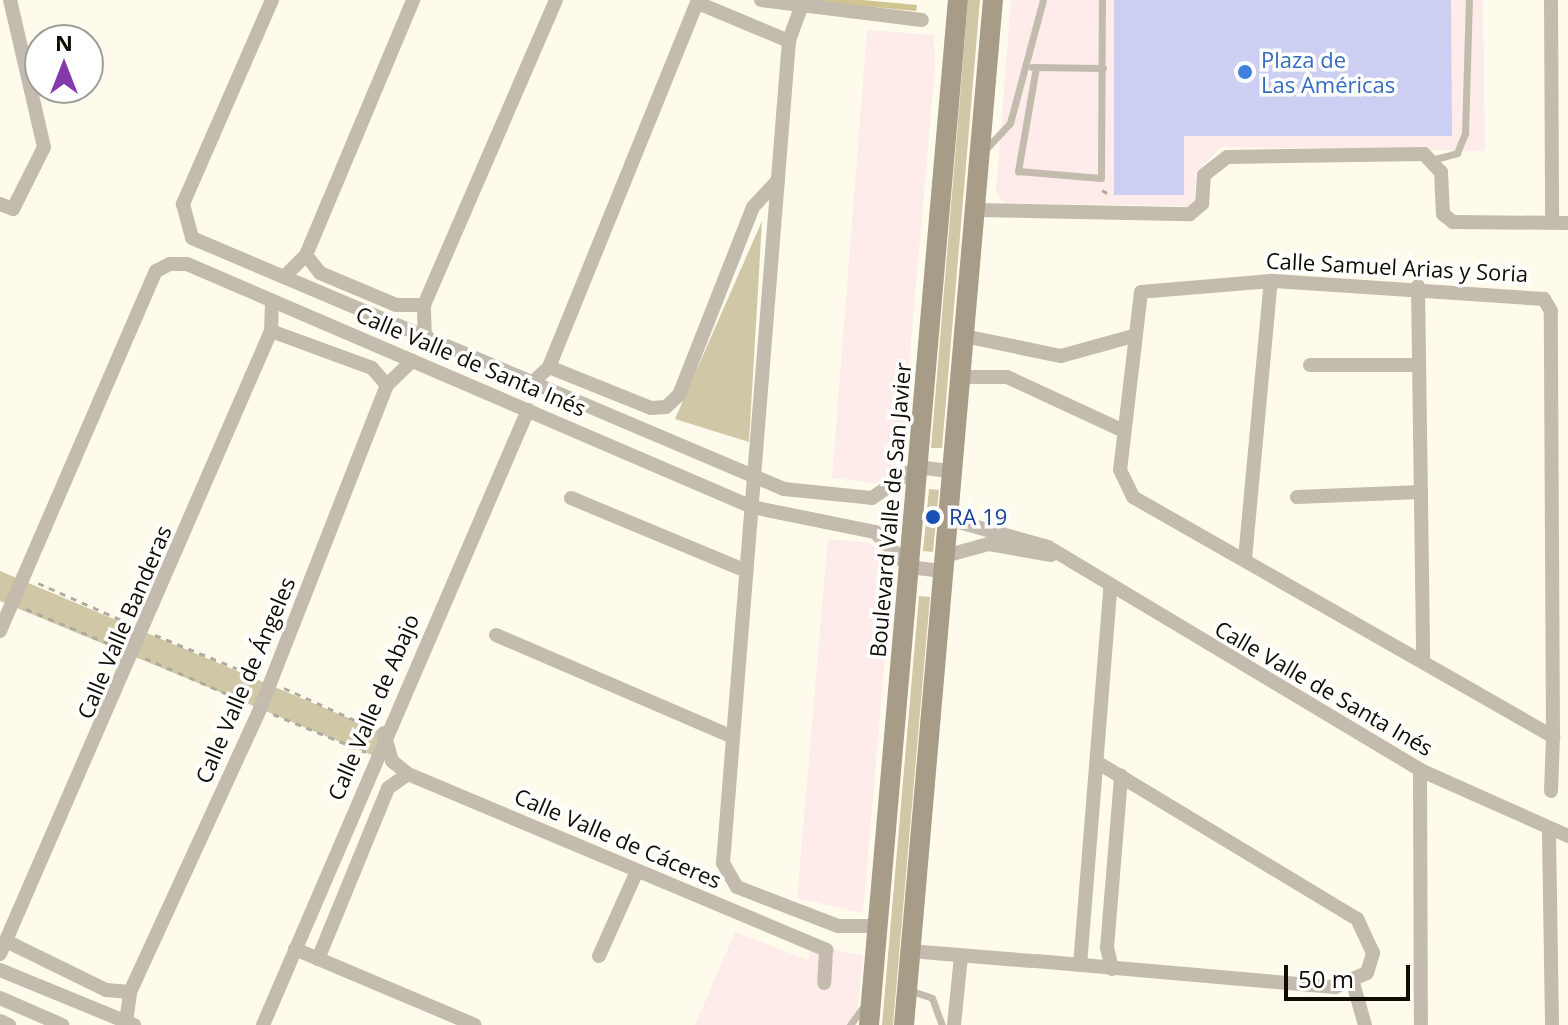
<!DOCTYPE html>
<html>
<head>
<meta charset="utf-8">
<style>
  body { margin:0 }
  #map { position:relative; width:1568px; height:1025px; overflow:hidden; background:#fefbec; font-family:"Open Sans",sans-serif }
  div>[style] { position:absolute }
  .commercial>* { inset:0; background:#fdece9 }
  .green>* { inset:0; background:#cfc7a5 }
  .forest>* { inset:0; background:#d0c490 }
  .building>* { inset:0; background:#cccff2 }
  .path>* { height:3px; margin-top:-1.5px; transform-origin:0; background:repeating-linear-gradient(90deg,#afac9f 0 6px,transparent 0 12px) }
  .service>* { height:7px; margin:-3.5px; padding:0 3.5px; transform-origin:3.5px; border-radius:3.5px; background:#c3bbad }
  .minor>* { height:14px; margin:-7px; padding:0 7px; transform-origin:7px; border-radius:7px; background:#c3bbad }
  .secondary>* { height:20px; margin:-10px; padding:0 10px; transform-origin:10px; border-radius:10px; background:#a79c87 }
  .dots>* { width:22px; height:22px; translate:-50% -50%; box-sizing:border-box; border:4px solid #fff; border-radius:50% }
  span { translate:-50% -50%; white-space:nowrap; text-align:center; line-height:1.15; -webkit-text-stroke:7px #fff; paint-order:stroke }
  .shop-label { font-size:22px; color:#366cbe }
  .left { translate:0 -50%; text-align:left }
  .street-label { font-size:22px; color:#100d03 }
  .transit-label { font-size:22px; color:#164399 }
  .north { position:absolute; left:24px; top:24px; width:80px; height:80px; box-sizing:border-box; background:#fff; border:2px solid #9f9e9a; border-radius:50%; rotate:0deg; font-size:22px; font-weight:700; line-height:32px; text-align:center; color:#100d03 }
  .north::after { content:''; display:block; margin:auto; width:28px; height:36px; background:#853aac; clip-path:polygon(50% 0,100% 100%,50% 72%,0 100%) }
  .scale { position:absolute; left:1284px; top:965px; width:126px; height:36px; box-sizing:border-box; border:4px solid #100d03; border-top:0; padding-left:10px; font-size:24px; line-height:28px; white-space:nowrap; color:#100d03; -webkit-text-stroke:6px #fff; paint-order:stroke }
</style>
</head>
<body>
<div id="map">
  <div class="commercial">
    <div style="clip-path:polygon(1011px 0,1483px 0,1485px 151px,1221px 147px,1196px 172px,1194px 206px,1004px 203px,996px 192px)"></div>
    <div style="clip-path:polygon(867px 30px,934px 35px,935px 68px,900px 466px,876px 483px,832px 478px)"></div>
    <div style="clip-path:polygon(828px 539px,870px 543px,893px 564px,863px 913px,797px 898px)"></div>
    <div style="clip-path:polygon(735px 932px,808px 960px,811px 946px,863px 955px,856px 1025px,695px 1025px)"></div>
  </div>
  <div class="green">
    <div style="clip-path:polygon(968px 0,980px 0,942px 448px,931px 448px)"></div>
    <div style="clip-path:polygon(762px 221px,749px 442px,675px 419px)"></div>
    <div style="clip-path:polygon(929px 489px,939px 490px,933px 552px,923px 551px)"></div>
    <div style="clip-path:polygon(0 571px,384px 733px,374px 756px,0 601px)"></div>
    <div style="clip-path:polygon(919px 596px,930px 597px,893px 1025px,882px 1025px)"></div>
  </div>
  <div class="forest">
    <div style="clip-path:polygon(798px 0,862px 0,917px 5px,916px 11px)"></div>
  </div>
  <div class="building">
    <div style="clip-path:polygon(1114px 0,1451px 0,1452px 136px,1184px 136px,1184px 195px,1114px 195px)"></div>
  </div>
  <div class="path">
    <div style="left:1102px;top:190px;width:6px;rotate:31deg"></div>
    <div style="left:38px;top:583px;width:96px;rotate:23.9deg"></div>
    <div style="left:26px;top:609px;width:96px;rotate:22.6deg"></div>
    <div style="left:155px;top:635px;width:108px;rotate:22.3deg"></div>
    <div style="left:145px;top:658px;width:112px;rotate:23.6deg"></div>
    <div style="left:284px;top:688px;width:97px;rotate:24.4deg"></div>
    <div style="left:273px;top:714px;width:100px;rotate:22.2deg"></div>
  </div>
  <div class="service">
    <div style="left:1032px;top:67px;width:71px;rotate:0.8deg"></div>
    <div style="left:1036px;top:67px;width:106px;rotate:99.8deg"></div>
    <div style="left:1018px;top:171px;width:83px;rotate:4.8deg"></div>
    <div style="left:1101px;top:178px;width:178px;rotate:-89.7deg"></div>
    <div style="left:984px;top:151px;width:38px;rotate:-47deg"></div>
    <div style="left:1010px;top:123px;width:127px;rotate:-75deg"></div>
    <div style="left:1435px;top:159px;width:23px;rotate:-15deg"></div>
    <div style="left:1457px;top:153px;width:22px;rotate:-68deg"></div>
    <div style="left:1465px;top:133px;width:133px;rotate:-88.3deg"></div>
    <div style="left:909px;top:990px;width:24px;rotate:19deg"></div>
    <div style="left:932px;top:998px;width:29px;rotate:70deg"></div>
    <div style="left:850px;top:1025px;width:26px;rotate:-54deg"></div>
  </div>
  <div class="minor">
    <div style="left:272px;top:0;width:223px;rotate:113.6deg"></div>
    <div style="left:183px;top:204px;width:35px;rotate:75deg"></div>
    <div style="left:192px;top:238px;width:643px;rotate:22.98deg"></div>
    <div style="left:784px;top:489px;width:88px;rotate:5.8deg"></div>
    <div style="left:872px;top:498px;width:55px;rotate:-34.6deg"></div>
    <div style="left:917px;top:467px;width:35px;rotate:7deg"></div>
    <div style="left:761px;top:0;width:162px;rotate:7.1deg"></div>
    <div style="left:1551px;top:0;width:223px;rotate:89.7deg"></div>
    <div style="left:698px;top:3px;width:99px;rotate:22.7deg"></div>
    <div style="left:800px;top:10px;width:33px;rotate:110deg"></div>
    <div style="left:789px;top:41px;width:825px;rotate:94.59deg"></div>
    <div style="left:723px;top:863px;width:28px;rotate:60deg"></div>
    <div style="left:737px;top:887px;width:108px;rotate:21.1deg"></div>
    <div style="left:838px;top:926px;width:39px"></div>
    <div style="left:0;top:204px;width:14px;rotate:21deg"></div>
    <div style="left:13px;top:209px;width:69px;rotate:-63.4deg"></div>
    <div style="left:44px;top:147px;width:151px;rotate:-103deg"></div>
    <div style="left:975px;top:210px;width:215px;rotate:1.1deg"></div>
    <div style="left:1190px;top:214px;width:16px;rotate:-40deg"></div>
    <div style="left:1202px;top:204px;width:29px;rotate:-86deg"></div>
    <div style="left:1204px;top:175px;width:29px;rotate:-38deg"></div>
    <div style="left:1227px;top:157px;width:197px;rotate:-0.9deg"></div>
    <div style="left:1424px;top:154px;width:25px;rotate:47deg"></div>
    <div style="left:1441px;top:172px;width:42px;rotate:87.3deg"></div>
    <div style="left:1443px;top:214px;width:13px;rotate:39deg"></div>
    <div style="left:1453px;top:222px;width:115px;rotate:0.5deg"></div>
    <div style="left:306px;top:255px;width:23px;rotate:52deg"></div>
    <div style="left:320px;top:273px;width:82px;rotate:22.8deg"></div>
    <div style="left:396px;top:305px;width:28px"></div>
    <div style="left:284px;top:277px;width:31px;rotate:-45deg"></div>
    <div style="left:306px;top:255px;width:277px;rotate:-67.2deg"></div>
    <div style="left:1418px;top:286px;width:374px;rotate:89.2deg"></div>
    <div style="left:271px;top:331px;width:108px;rotate:20.1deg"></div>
    <div style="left:372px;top:368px;width:23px;rotate:49deg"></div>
    <div style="left:964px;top:336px;width:99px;rotate:11.7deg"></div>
    <div style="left:1061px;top:356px;width:75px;rotate:-15.5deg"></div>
    <div style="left:425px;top:340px;width:35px;rotate:-92deg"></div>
    <div style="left:424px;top:305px;width:332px;rotate:-66.6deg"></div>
    <div style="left:1310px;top:365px;width:106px"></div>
    <div style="left:549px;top:367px;width:110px;rotate:21.9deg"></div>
    <div style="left:651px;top:408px;width:15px;rotate:-4deg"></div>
    <div style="left:666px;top:407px;width:18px;rotate:-43deg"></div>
    <div style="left:679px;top:395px;width:202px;rotate:-68.5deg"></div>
    <div style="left:753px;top:207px;width:37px;rotate:-47deg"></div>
    <div style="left:960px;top:377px;width:47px"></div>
    <div style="left:1007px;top:377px;width:129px;rotate:24.8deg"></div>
    <div style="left:533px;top:382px;width:22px;rotate:-43deg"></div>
    <div style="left:549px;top:367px;width:396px;rotate:-67.9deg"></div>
    <div style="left:1297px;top:497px;width:124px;rotate:-2.3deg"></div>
    <div style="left:571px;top:498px;width:190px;rotate:22.6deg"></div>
    <div style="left:948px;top:519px;width:104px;rotate:15.6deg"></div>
    <div style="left:1048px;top:547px;width:434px;rotate:30.9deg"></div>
    <div style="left:1420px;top:770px;width:162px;rotate:24deg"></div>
    <div style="left:945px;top:556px;width:46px;rotate:-15.3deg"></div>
    <div style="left:989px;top:544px;width:63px;rotate:10.1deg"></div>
    <div style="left:1245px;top:559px;width:279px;rotate:-84.7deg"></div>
    <div style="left:0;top:631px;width:392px;rotate:-66.6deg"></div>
    <div style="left:156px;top:271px;width:16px;rotate:-27deg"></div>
    <div style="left:170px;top:264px;width:17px"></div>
    <div style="left:187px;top:264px;width:615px;rotate:23.27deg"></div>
    <div style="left:752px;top:507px;width:126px;rotate:11.5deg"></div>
    <div style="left:875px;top:532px;width:49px;rotate:45.8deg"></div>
    <div style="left:909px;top:567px;width:34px;rotate:7deg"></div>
    <div style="left:496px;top:635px;width:255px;rotate:23.3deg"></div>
    <div style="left:384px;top:733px;width:29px;rotate:74deg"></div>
    <div style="left:392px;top:761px;width:21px;rotate:39deg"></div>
    <div style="left:408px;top:774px;width:454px;rotate:22.8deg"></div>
    <div style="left:826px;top:950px;width:33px;rotate:93deg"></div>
    <div style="left:1420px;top:770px;width:255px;rotate:89.8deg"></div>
    <div style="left:1551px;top:791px;width:54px;rotate:-87.9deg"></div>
    <div style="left:1553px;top:737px;width:426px;rotate:-90.3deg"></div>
    <div style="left:1551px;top:311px;width:14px;rotate:-120deg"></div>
    <div style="left:1544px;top:299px;width:274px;rotate:-176.2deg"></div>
    <div style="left:1271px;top:281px;width:130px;rotate:175.2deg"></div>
    <div style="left:1141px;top:292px;width:179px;rotate:96.7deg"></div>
    <div style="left:1120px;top:470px;width:30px;rotate:64deg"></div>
    <div style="left:1133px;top:497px;width:484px;rotate:29.7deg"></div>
    <div style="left:1549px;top:833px;width:192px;rotate:89.1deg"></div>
    <div style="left:10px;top:943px;width:107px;rotate:26.1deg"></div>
    <div style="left:106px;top:990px;width:24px;rotate:5deg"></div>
    <div style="left:295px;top:949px;width:195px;rotate:22.9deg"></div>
    <div style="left:910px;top:951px;width:122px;rotate:4.7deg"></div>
    <div style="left:0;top:954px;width:679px;rotate:-66.49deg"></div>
    <div style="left:271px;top:331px;width:30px;rotate:-88deg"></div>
    <div style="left:599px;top:956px;width:93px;rotate:-65.9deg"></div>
    <div style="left:318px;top:959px;width:185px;rotate:-67.7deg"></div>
    <div style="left:388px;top:788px;width:24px;rotate:-35deg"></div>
    <div style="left:1036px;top:961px;width:300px;rotate:5deg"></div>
    <div style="left:1335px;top:987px;width:35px;rotate:-24deg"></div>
    <div style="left:1367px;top:973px;width:21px;rotate:-73deg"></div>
    <div style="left:1373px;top:953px;width:38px;rotate:-115deg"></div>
    <div style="left:1357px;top:919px;width:304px;rotate:-148.9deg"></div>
    <div style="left:1080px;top:965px;width:377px;rotate:-85.4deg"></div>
    <div style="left:1112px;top:969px;width:22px;rotate:-103deg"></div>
    <div style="left:1107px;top:948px;width:173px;rotate:-85.3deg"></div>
    <div style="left:0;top:970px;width:145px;rotate:22.3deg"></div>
    <div style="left:1353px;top:983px;width:44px;rotate:74.1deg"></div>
    <div style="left:0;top:998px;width:68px;rotate:23.5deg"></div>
    <div style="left:0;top:1021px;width:10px;rotate:24deg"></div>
    <div style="left:126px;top:1022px;width:30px;rotate:-82deg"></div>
    <div style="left:130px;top:992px;width:311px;rotate:-65.3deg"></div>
    <div style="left:260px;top:709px;width:348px;rotate:-68.6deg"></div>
    <div style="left:387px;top:385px;width:35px;rotate:-44deg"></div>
    <div style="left:263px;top:1025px;width:670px;rotate:-66.69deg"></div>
    <div style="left:954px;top:1025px;width:69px;rotate:-84.2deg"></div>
  </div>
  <div class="secondary">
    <div style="left:869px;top:1025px;width:1029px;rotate:-85.04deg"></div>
    <div style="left:904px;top:1025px;width:1029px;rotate:-85.04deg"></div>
  </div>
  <div class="dots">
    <div style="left:1245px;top:72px;background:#3f7fe0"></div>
    <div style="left:933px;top:517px;background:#1a4fb4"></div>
  </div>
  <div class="shop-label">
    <span class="left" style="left:1261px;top:72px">Plaza de<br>Las Américas</span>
  </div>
  <div class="street-label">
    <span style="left:1397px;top:267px;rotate:3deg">Calle Samuel Arias y Soria</span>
    <span style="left:471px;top:361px;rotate:23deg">Calle Valle de Santa Inés</span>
    <span style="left:890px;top:510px;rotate:-85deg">Boulevard Valle de San Javier</span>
    <span style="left:124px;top:622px;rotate:-67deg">Calle Valle Banderas</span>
    <span style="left:245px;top:680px;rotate:-67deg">Calle Valle de Ángeles</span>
    <span style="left:1324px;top:688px;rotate:30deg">Calle Valle de Santa Inés</span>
    <span style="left:373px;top:707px;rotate:-67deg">Calle Valle de Abajo</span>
    <span style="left:618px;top:838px;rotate:23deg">Calle Valle de Cáceres</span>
  </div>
  <div class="transit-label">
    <span class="left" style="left:949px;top:517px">RA 19</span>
  </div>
  <div class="north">N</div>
  <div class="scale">50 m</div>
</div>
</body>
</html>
